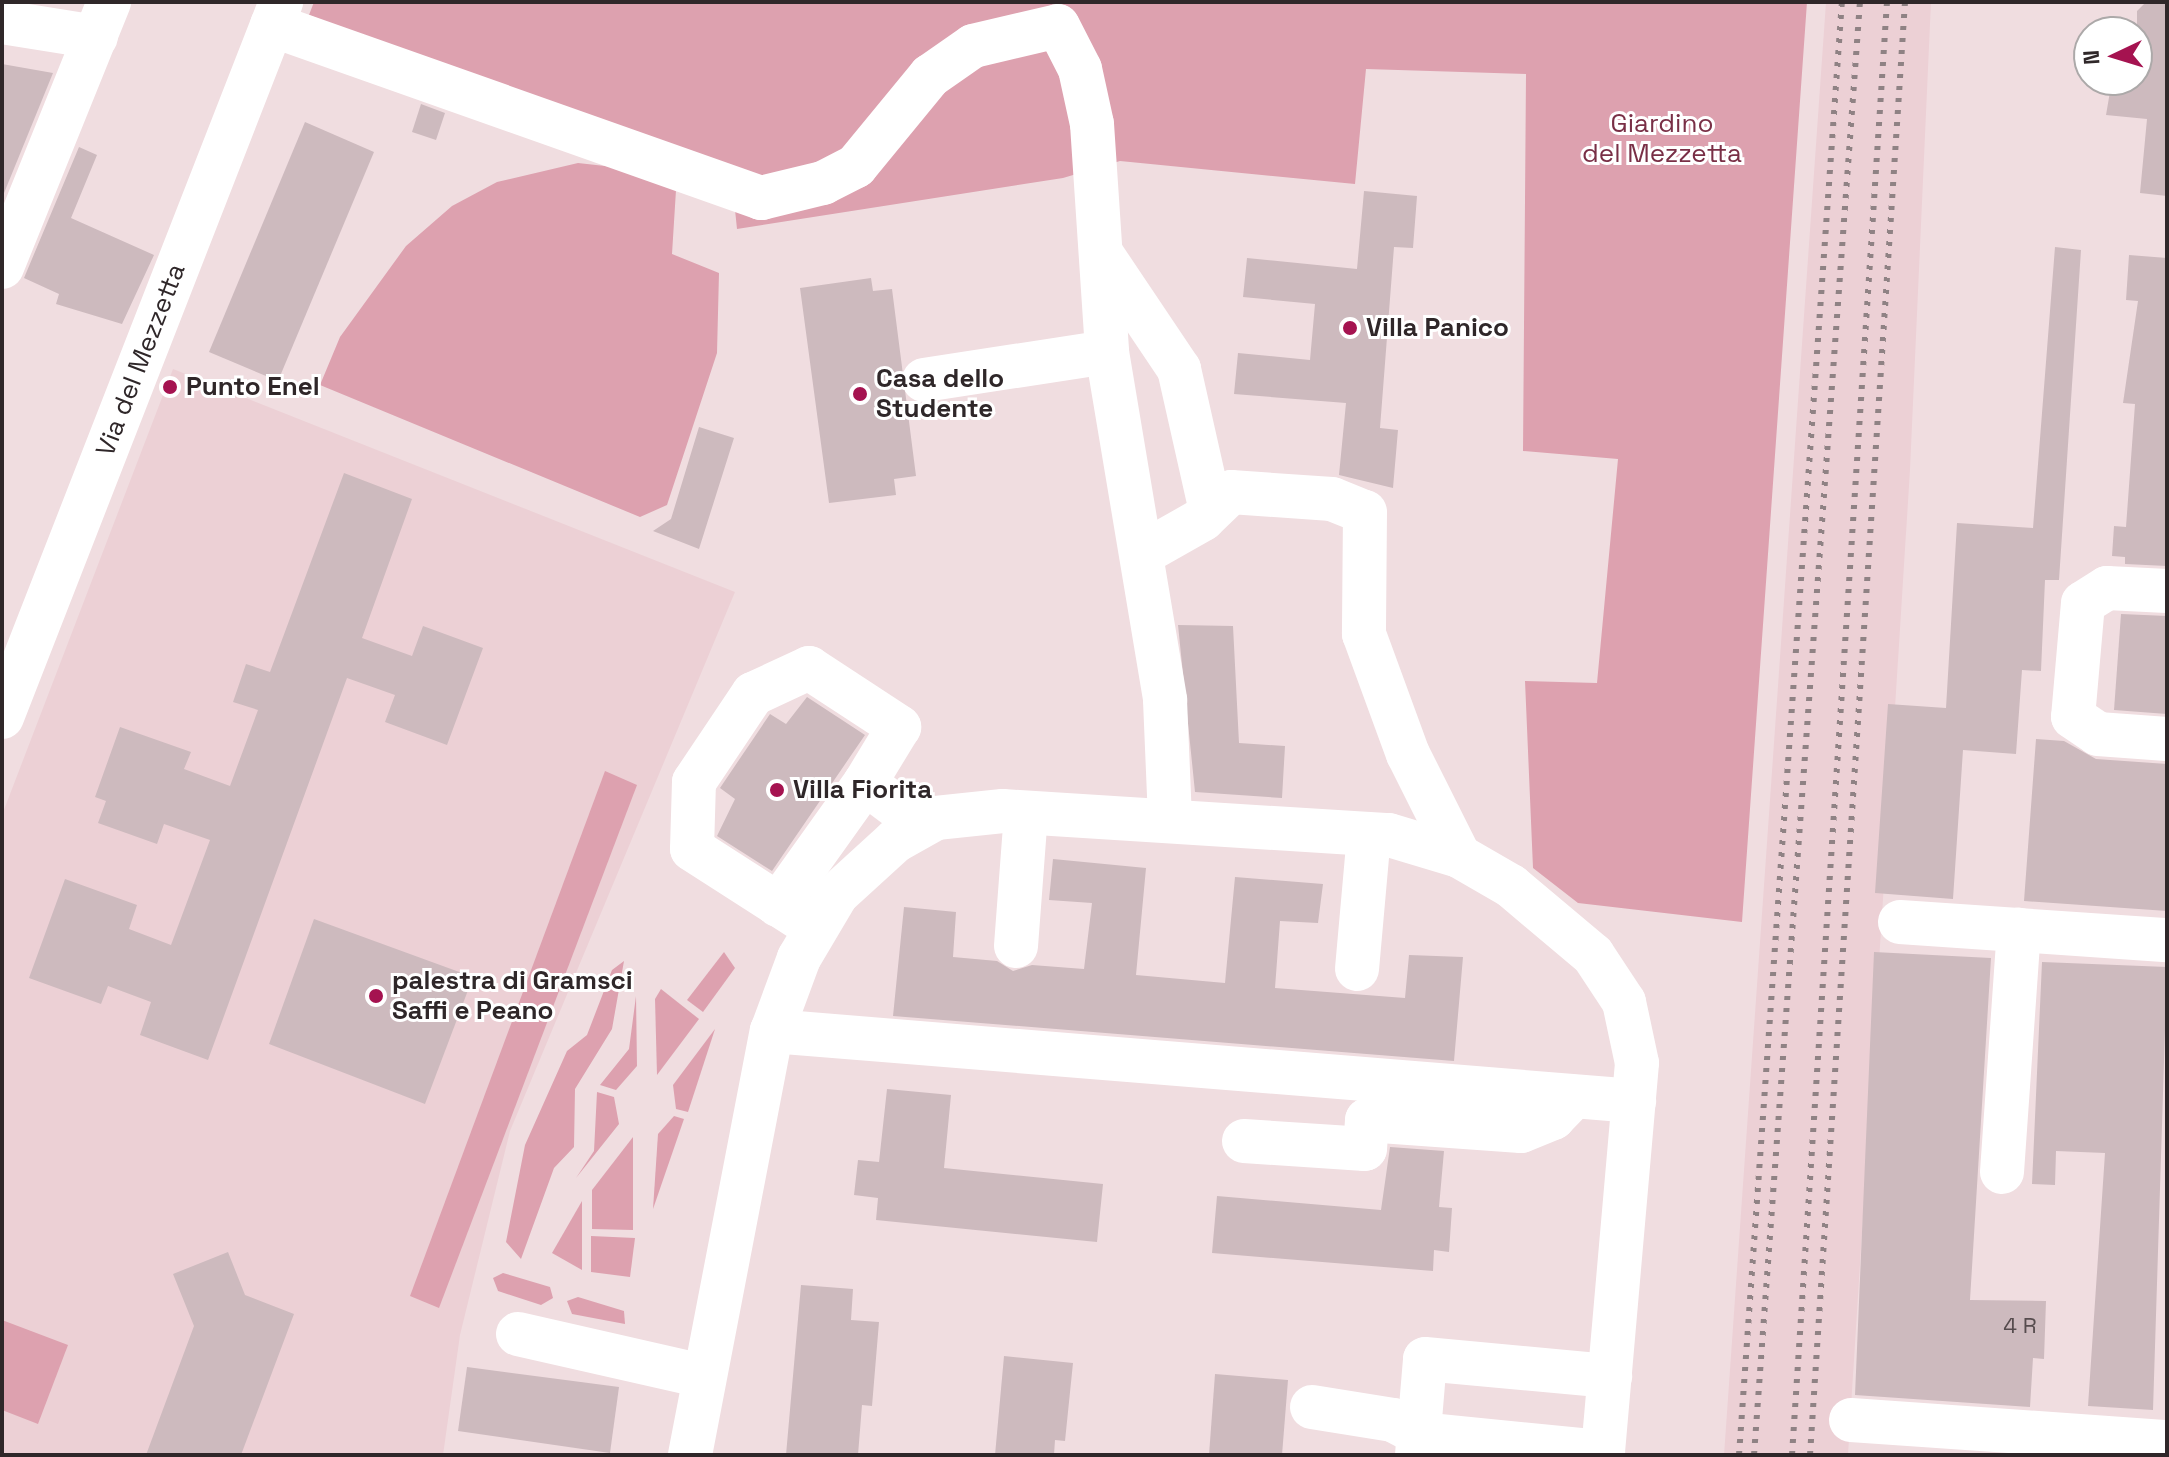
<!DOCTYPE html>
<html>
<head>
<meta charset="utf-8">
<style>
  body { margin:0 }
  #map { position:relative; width:2169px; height:1457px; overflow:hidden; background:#f0dde0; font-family:"Space Grotesk",sans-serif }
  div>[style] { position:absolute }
  .built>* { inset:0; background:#ecd0d5 }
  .green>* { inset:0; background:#dda1af }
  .building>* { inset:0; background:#cdbabe }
  .minor>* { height:44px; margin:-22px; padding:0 22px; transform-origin:22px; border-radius:22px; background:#fff }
  .rail>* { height:6px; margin-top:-3px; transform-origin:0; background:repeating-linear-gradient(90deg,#8f8284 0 4px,transparent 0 12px) }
  .dots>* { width:22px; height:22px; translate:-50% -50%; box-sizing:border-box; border:4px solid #fff; border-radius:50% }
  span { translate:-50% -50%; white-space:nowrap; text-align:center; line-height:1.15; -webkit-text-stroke:6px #fff; paint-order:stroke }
  .number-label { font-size:22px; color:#564c4e }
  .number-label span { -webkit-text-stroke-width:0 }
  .park-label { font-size:26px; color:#792f46 }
  .poi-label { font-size:26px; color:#2f2729; font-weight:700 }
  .left { translate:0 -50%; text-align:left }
  .street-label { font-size:26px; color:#2f2729 }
  .frame { position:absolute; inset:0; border:4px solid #2f2729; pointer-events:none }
  .north { position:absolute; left:2073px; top:16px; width:80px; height:80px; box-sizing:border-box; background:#fff; border:2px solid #aca9a9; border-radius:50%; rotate:266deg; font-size:22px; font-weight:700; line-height:32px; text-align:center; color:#2f2729 }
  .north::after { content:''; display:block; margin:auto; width:28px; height:36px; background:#a51350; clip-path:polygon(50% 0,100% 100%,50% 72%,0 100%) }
</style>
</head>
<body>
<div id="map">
  <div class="built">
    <div style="clip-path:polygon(1826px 2px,1931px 2px,1910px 470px,1848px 1455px,1724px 1455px)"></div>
    <div style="clip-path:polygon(173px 369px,735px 592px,510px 1131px,460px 1335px,443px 1455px,2px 1455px,2px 815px)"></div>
  </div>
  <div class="green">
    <div style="clip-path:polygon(314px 2px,1807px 2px,1742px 922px,1578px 903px,1533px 868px,1525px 681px,1597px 683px,1618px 459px,1523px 451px,1526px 74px,1366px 69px,1355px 184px,1120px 161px,1063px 178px,737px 229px,732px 181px,309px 15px)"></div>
    <div style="clip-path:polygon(578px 163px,623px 168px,676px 190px,672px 254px,719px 273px,717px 353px,667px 505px,640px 517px,320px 385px,340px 337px,406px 246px,452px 206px,497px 182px)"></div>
    <div style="clip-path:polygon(605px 771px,637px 785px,439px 1308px,410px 1296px)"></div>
    <div style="clip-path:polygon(724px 952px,735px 968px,703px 1012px,687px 1000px)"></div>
    <div style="clip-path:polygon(624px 961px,612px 1029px,575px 1089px,574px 1147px,554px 1168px,521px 1259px,506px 1242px,525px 1145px,567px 1051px,587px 1035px,612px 970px)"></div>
    <div style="clip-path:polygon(661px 989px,699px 1019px,657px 1075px,655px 999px)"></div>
    <div style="clip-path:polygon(636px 996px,637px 1066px,616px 1090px,600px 1085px,629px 1049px)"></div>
    <div style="clip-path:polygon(715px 1029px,688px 1112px,676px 1109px,673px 1085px)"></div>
    <div style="clip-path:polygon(597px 1092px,614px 1097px,619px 1124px,576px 1178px,594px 1151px)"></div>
    <div style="clip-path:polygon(674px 1116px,684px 1119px,653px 1209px,658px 1134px)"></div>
    <div style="clip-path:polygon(633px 1137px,633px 1230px,592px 1229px,592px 1190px)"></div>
    <div style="clip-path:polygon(582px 1201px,582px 1270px,552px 1253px)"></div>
    <div style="clip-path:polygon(591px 1236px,635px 1238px,630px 1277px,591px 1272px)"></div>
    <div style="clip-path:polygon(503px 1273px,550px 1287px,553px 1298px,541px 1305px,498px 1291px,493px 1278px)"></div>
    <div style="clip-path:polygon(578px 1297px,624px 1311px,625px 1324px,572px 1314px,567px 1301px)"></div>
    <div style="clip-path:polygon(2px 1320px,68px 1345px,38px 1424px,2px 1410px)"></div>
  </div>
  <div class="building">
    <div style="clip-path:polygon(2146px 2px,2167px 2px,2167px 196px,2140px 193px,2147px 119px,2106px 115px,2112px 80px,2137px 80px,2137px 11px)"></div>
    <div style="clip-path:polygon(2px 64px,53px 73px,2px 198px)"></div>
    <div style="clip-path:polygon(421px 104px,445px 113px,436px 140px,412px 132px)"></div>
    <div style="clip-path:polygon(305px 122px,374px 152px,278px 381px,209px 352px)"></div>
    <div style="clip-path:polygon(79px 147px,97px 155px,71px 218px,154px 255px,122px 324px,56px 304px,59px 294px,24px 278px)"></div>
    <div style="clip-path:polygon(1364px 191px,1417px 196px,1413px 248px,1394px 247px,1380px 428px,1398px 430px,1393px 488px,1339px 475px,1346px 403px,1234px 394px,1238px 353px,1310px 360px,1315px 304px,1243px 297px,1247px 258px,1357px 269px)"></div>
    <div style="clip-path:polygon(2055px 247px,2081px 250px,2059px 580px,2045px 580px,2041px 671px,2022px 670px,2016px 754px,1963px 750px,1953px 899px,1875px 893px,1888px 704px,1946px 708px,1957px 523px,2033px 528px)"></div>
    <div style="clip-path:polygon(2129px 255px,2167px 258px,2167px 566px,2125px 564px,2125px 557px,2112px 556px,2114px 526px,2126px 527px,2135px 404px,2123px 403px,2138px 301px,2126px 300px)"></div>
    <div style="clip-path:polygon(871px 278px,873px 291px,892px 289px,916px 476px,894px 479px,896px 495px,829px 503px,800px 288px)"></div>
    <div style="clip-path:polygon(699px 427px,734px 438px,699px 549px,653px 531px,671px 519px)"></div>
    <div style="clip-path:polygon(344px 473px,412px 499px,362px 638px,412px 656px,423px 626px,483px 648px,447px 745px,385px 722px,395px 695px,347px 678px,208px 1060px,140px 1035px,151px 1002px,108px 986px,101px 1004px,29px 978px,65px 879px,137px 905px,129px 929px,171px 945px,210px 840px,164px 824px,157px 844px,98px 823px,106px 801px,95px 797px,120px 727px,191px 752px,184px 769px,230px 786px,258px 710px,233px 702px,246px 664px,270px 672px)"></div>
    <div style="clip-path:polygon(2121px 614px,2167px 616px,2167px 714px,2114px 710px)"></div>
    <div style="clip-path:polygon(1178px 625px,1233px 626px,1239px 743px,1285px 746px,1282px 798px,1195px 792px)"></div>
    <div style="clip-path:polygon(807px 697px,865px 735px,772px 871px,717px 836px,735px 799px,720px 788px,770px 714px,786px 724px)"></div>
    <div style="clip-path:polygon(2036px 739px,2064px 741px,2096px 759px,2167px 764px,2167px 911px,2024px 901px)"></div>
    <div style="clip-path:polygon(1053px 859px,1146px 868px,1136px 975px,1225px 983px,1235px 877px,1323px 884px,1318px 923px,1280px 921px,1275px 988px,1405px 998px,1409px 955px,1463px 957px,1454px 1061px,893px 1016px,904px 907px,956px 912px,953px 957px,997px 961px,1013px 971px,1032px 965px,1084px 969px,1092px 903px,1049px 900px)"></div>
    <div style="clip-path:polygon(314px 919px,473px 977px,425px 1104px,269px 1044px)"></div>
    <div style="clip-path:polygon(1874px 952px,1991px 958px,1970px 1300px,2046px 1301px,2044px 1359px,2033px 1358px,2030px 1407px,1855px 1395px)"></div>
    <div style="clip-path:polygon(2042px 962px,2167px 967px,2153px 1410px,2088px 1406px,2105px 1153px,2056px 1151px,2055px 1185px,2032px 1184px)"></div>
    <div style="clip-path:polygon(887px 1089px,951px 1095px,944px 1168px,1103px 1184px,1097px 1242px,876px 1220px,878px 1198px,854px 1195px,858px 1160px,879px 1162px)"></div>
    <div style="clip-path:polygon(1390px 1147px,1444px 1151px,1439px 1207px,1452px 1208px,1449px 1252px,1434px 1250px,1433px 1271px,1212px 1253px,1217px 1196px,1381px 1210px)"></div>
    <div style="clip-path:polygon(228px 1252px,245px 1295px,294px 1314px,241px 1455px,146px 1455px,194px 1326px,173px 1274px)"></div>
    <div style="clip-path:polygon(801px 1285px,853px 1289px,851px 1320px,879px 1322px,872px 1406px,862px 1405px,858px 1455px,786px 1455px)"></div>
    <div style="clip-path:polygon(1004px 1356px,1073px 1363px,1065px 1441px,1055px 1440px,1054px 1455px,995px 1455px)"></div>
    <div style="clip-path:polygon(467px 1367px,619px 1387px,610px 1453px,458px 1431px)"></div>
    <div style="clip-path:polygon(1215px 1374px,1288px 1380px,1282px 1455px,1209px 1455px)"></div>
  </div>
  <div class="minor">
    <div style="left:2px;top:22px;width:95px;rotate:9.1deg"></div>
    <div style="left:272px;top:25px;width:519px;rotate:19.48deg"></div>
    <div style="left:761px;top:198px;width:64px;rotate:-13.6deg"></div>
    <div style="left:823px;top:183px;width:37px;rotate:-27deg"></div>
    <div style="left:856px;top:166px;width:117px;rotate:-50.6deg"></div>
    <div style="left:930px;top:76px;width:52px;rotate:-34.9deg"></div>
    <div style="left:973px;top:46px;width:87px;rotate:-13.2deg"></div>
    <div style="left:1058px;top:26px;width:48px;rotate:62.9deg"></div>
    <div style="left:1080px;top:69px;width:56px;rotate:77.7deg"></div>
    <div style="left:1092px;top:124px;width:228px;rotate:86.2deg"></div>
    <div style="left:1107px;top:352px;width:353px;rotate:80.5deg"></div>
    <div style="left:1165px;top:700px;width:121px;rotate:87.6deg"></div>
    <div style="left:1101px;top:253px;width:140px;rotate:56.1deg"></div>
    <div style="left:1179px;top:369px;width:141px;rotate:77.3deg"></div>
    <div style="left:2px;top:267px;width:286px;rotate:-68deg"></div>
    <div style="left:924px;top:380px;width:185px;rotate:-8.7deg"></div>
    <div style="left:1143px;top:553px;width:69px;rotate:-29.5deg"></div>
    <div style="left:1203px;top:519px;width:39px;rotate:-44deg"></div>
    <div style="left:1231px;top:492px;width:101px;rotate:4deg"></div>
    <div style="left:1332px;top:499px;width:35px;rotate:22deg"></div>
    <div style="left:1365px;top:512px;width:122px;rotate:90.5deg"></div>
    <div style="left:1364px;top:634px;width:128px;rotate:69.9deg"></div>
    <div style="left:1408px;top:754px;width:114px;rotate:63.4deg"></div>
    <div style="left:2167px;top:591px;width:60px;rotate:-177.1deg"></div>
    <div style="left:2107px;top:588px;width:28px;rotate:148deg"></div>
    <div style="left:2083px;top:603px;width:114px;rotate:95deg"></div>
    <div style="left:2073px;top:717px;width:30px;rotate:34deg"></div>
    <div style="left:2098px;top:734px;width:69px;rotate:4.1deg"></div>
    <div style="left:2px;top:717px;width:768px;rotate:-68.68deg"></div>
    <div style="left:778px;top:905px;width:150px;rotate:-54.5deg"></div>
    <div style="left:1900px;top:922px;width:268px;rotate:3.9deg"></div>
    <div style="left:815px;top:928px;width:146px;rotate:-147.3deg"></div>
    <div style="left:692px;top:849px;width:67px;rotate:-88.3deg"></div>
    <div style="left:694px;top:782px;width:106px;rotate:-56.2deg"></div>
    <div style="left:753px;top:694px;width:62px;rotate:-24.9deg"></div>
    <div style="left:809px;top:668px;width:108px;rotate:33.2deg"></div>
    <div style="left:899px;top:727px;width:66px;rotate:121.3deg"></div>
    <div style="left:865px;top:783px;width:70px;rotate:36.9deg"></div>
    <div style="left:1016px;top:946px;width:133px;rotate:-85.7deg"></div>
    <div style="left:1357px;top:969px;width:135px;rotate:-84.9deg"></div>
    <div style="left:772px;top:1031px;width:865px;rotate:4.64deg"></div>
    <div style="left:1244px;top:1141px;width:121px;rotate:3.8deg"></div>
    <div style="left:1365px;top:1149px;width:29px;rotate:-86deg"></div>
    <div style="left:1367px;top:1120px;width:154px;rotate:4.1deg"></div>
    <div style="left:1521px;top:1131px;width:35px;rotate:-22deg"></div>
    <div style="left:1553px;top:1118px;width:30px;rotate:-46deg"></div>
    <div style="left:2002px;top:1172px;width:243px;rotate:-86deg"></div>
    <div style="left:518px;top:1334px;width:190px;rotate:12.8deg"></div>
    <div style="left:1312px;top:1407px;width:82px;rotate:9.1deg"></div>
    <div style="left:1393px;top:1420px;width:30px;rotate:28deg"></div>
    <div style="left:1419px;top:1434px;width:185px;rotate:5.6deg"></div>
    <div style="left:1851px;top:1420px;width:317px;rotate:4deg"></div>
    <div style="left:690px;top:1455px;width:432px;rotate:-79.1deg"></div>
    <div style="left:772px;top:1031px;width:78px;rotate:-69.7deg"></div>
    <div style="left:799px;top:958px;width:74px;rotate:-59.3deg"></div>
    <div style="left:837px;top:894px;width:79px;rotate:-42.4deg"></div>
    <div style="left:895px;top:841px;width:47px;rotate:-29.3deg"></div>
    <div style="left:936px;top:818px;width:67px;rotate:-6deg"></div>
    <div style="left:1003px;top:811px;width:387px;rotate:3.6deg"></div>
    <div style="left:1389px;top:835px;width:73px;rotate:16.7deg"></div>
    <div style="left:1459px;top:856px;width:60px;rotate:30deg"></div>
    <div style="left:1511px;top:886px;width:107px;rotate:40.1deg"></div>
    <div style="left:1593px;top:955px;width:56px;rotate:56.6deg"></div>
    <div style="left:1624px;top:1002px;width:62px;rotate:78deg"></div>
    <div style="left:1637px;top:1063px;width:393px;rotate:95deg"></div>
    <div style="left:1417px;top:1455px;width:96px;rotate:-85.2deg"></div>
    <div style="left:1425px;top:1359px;width:186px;rotate:5.3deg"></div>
  </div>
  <div class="rail">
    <div style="left:1739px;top:1455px;width:1457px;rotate:-85.95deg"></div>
    <div style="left:1754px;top:1455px;width:1457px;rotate:-85.83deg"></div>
    <div style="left:1792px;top:1455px;width:1456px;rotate:-86.26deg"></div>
    <div style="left:1810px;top:1455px;width:1456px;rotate:-86.26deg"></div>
  </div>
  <div class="dots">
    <div style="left:1350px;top:328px;background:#a51350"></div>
    <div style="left:170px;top:387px;background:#a51350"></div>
    <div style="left:860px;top:394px;background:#a51350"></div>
    <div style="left:777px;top:790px;background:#a51350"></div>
    <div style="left:376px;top:996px;background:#a51350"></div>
  </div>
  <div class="number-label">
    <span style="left:2020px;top:1326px">4 R</span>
  </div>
  <div class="park-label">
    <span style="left:1662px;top:139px">Giardino<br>del Mezzetta</span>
  </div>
  <div class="poi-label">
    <span class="left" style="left:1366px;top:328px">Villa Panico</span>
    <span class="left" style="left:876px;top:394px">Casa dello<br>Studente</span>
    <span class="left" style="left:186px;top:387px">Punto Enel</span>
    <span class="left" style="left:793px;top:790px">Villa Fiorita</span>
    <span class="left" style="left:392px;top:996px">palestra di Gramsci<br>Saffi e Peano</span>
  </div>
  <div class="street-label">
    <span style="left:141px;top:360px;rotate:-69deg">Via del Mezzetta</span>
  </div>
  <div class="frame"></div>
  <div class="north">N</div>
</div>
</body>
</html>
